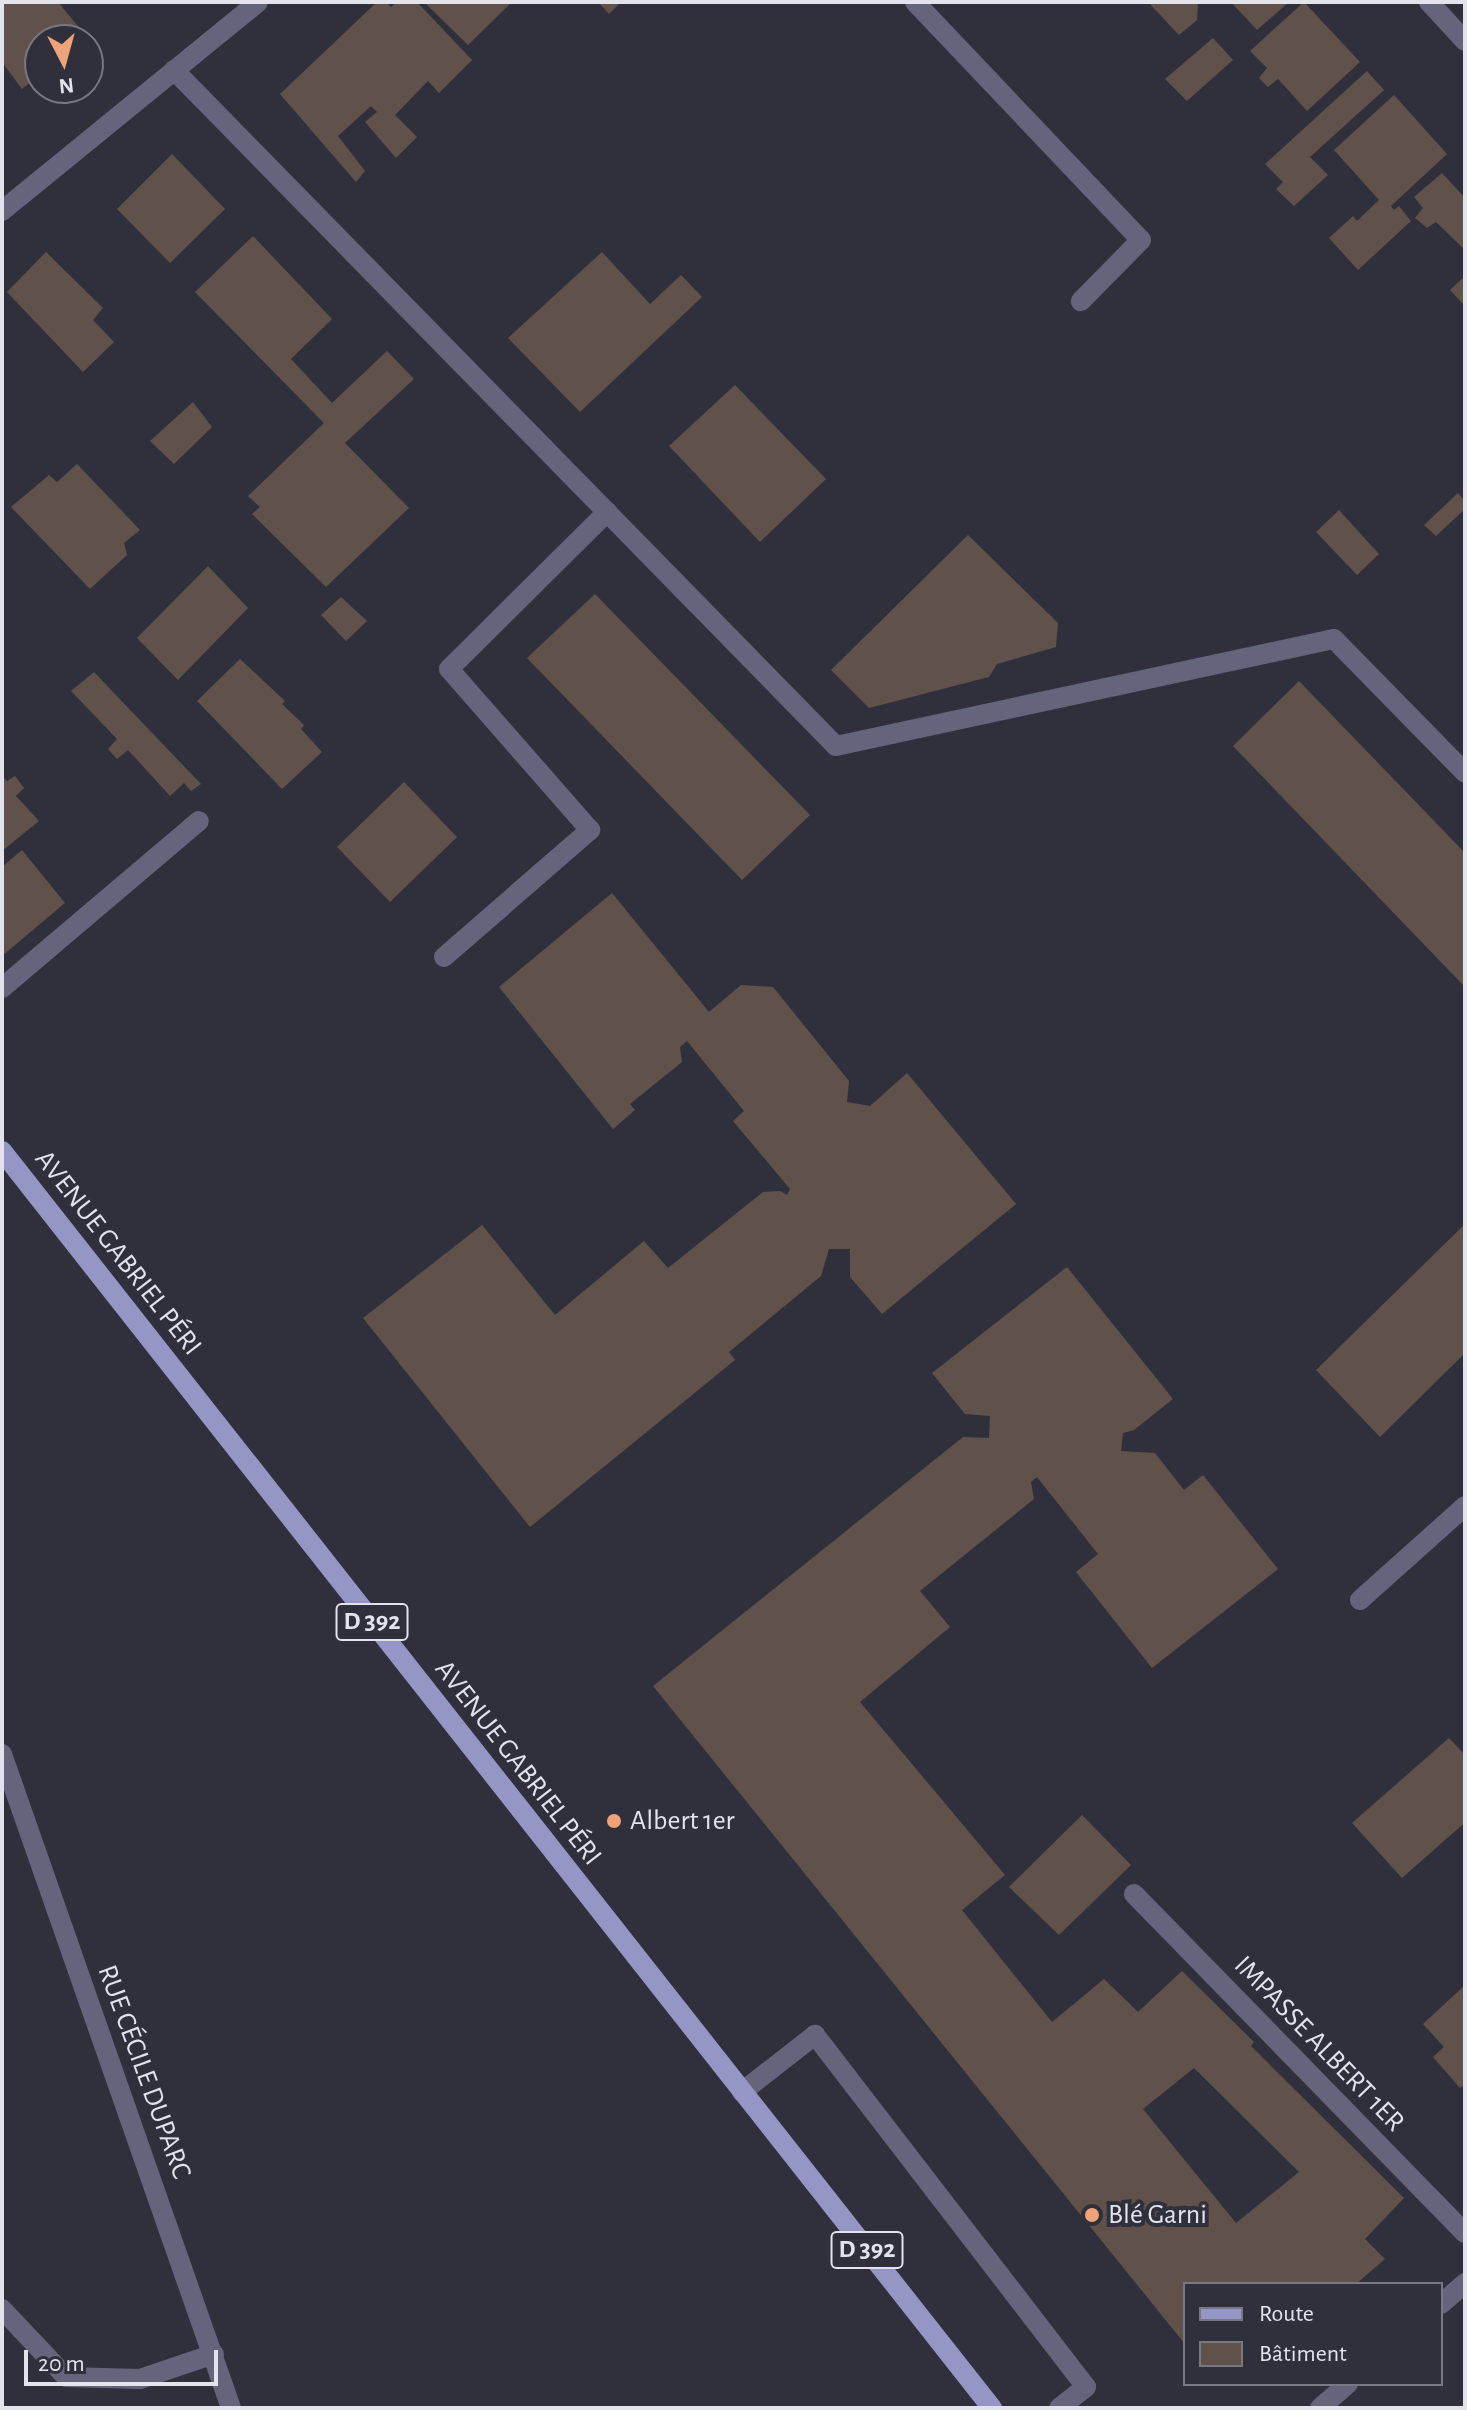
<!DOCTYPE html>
<html>
<head>
<meta charset="utf-8">
<style>
  body { margin:0 }
  #map { position:relative; width:1467px; height:2410px; overflow:hidden; background:#30303d; font-family:"Alegreya Sans",sans-serif }
  div>[style] { position:absolute }
  .building>* { inset:0; background:#60524a }
  .minor>* { height:20px; margin:-10px; padding:0 10px; transform-origin:10px; border-radius:10px; background:#64647c }
  .major>* { height:20px; margin:-10px; padding:0 10px; transform-origin:10px; border-radius:10px; background:#9595c6 }
  .dots>* { width:22px; height:22px; translate:-50% -50%; box-sizing:border-box; border:4px solid #30303d; border-radius:50% }
  span { translate:-50% -50%; white-space:nowrap; text-align:center; line-height:1.15; -webkit-text-stroke:8px #30303d; paint-order:stroke }
  .shield-label span { padding:2px 6px; background:#30303d; border:2px solid; border-radius:6px; -webkit-text-stroke-width:0 }
  .shield-label { font-size:26px; color:#e3e3ec; font-weight:700 }
  .street-label { font-size:28px; color:#e3e3ec }
  .poi-label { font-size:28px; color:#e3e3ec }
  .left { translate:0 -50%; text-align:left }
  .frame { position:absolute; inset:0; border:4px solid #e3e3ec; pointer-events:none }
  .legend { position:absolute; left:1183px; top:2282px; width:260px; height:104px; box-sizing:border-box; background:#30303d; border:2px solid #787883; margin:0; padding:10px 14px; list-style:none; font-size:24px; color:#e3e3ec }
  .legend li { display:flex; align-items:center; gap:16px; height:40px }
  .legend b { width:40px; border:2px solid #787883 }
  .north { position:absolute; left:24px; top:24px; width:80px; height:80px; box-sizing:border-box; background:#30303d; border:2px solid #787883; border-radius:50%; rotate:174deg; font-size:22px; font-weight:700; line-height:32px; text-align:center; color:#e3e3ec }
  .north::after { content:''; display:block; margin:auto; width:28px; height:36px; background:#efa378; clip-path:polygon(50% 0,100% 100%,50% 72%,0 100%) }
  .scale { position:absolute; left:24px; top:2350px; width:194px; height:36px; box-sizing:border-box; border:4px solid #e3e3ec; border-top:0; padding-left:10px; font-size:24px; line-height:28px; white-space:nowrap; color:#e3e3ec; -webkit-text-stroke:6px #30303d; paint-order:stroke }
</style>
</head>
<body>
<div id="map">
  <div class="building">
    <div style="clip-path:polygon(2px 2px,58px 2px,86px 36px,81px 40px,40px 40px,40px 74px,22px 89px,2px 62px)"></div>
    <div style="clip-path:polygon(377px 2px,386px 2px,391px 7px,397px 2px,417px 2px,472px 60px,439px 93px,428px 81px,395px 115px,417px 137px,396px 158px,365px 122px,377px 112px,371px 106px,338px 136px,365px 171px,356px 182px,280px 94px)"></div>
    <div style="clip-path:polygon(424px 2px,512px 2px,468px 45px)"></div>
    <div style="clip-path:polygon(598px 2px,621px 2px,609px 14px)"></div>
    <div style="clip-path:polygon(1148px 2px,1198px 2px,1197px 20px,1179px 35px)"></div>
    <div style="clip-path:polygon(1231px 2px,1289px 2px,1257px 30px)"></div>
    <div style="clip-path:polygon(1304px 2px,1360px 62px,1307px 111px,1278px 79px,1268px 87px,1259px 78px,1267px 68px,1250px 51px)"></div>
    <div style="clip-path:polygon(1213px 38px,1233px 60px,1187px 101px,1165px 79px)"></div>
    <div style="clip-path:polygon(1367px 71px,1384px 90px,1310px 157px,1328px 175px,1294px 206px,1276px 189px,1283px 182px,1265px 164px)"></div>
    <div style="clip-path:polygon(1394px 95px,1447px 154px,1391px 206px,1394px 210px,1399px 206px,1411px 221px,1358px 270px,1329px 238px,1353px 216px,1357px 221px,1379px 200px,1334px 150px)"></div>
    <div style="clip-path:polygon(172px 154px,225px 209px,170px 263px,117px 209px)"></div>
    <div style="clip-path:polygon(1442px 173px,1465px 198px,1465px 250px,1436px 222px,1427px 228px,1415px 218px,1423px 208px,1414px 197px)"></div>
    <div style="clip-path:polygon(253px 236px,332px 319px,291px 359px,332px 403px,387px 351px,414px 379px,345px 443px,409px 508px,326px 587px,252px 514px,260px 507px,248px 496px,324px 423px,195px 292px)"></div>
    <div style="clip-path:polygon(46px 252px,103px 308px,93px 320px,114px 342px,83px 372px,7px 292px)"></div>
    <div style="clip-path:polygon(602px 252px,650px 304px,681px 275px,702px 297px,580px 412px,508px 338px)"></div>
    <div style="clip-path:polygon(1465px 276px,1465px 306px,1450px 290px)"></div>
    <div style="clip-path:polygon(735px 385px,826px 479px,760px 542px,669px 446px)"></div>
    <div style="clip-path:polygon(193px 402px,212px 427px,174px 464px,150px 441px)"></div>
    <div style="clip-path:polygon(77px 464px,140px 530px,124px 543px,127px 555px,90px 589px,11px 507px,49px 475px,57px 482px)"></div>
    <div style="clip-path:polygon(1458px 493px,1465px 501px,1465px 509px,1436px 536px,1424px 525px)"></div>
    <div style="clip-path:polygon(1339px 510px,1379px 554px,1357px 575px,1316px 532px)"></div>
    <div style="clip-path:polygon(968px 535px,1058px 623px,1056px 647px,997px 664px,989px 677px,869px 708px,831px 670px)"></div>
    <div style="clip-path:polygon(208px 566px,248px 608px,178px 680px,137px 638px)"></div>
    <div style="clip-path:polygon(595px 594px,810px 815px,742px 880px,527px 658px)"></div>
    <div style="clip-path:polygon(341px 597px,367px 621px,346px 641px,321px 615px)"></div>
    <div style="clip-path:polygon(240px 659px,285px 701px,282px 704px,304px 725px,301px 729px,322px 752px,282px 789px,197px 701px)"></div>
    <div style="clip-path:polygon(94px 672px,134px 714px,201px 784px,191px 791px,184px 783px,170px 796px,128px 750px,117px 759px,108px 749px,117px 739px,71px 691px)"></div>
    <div style="clip-path:polygon(1299px 681px,1465px 853px,1465px 987px,1233px 746px)"></div>
    <div style="clip-path:polygon(2px 776px,7px 781px,15px 776px,24px 788px,16px 796px,39px 821px,2px 851px)"></div>
    <div style="clip-path:polygon(404px 782px,457px 837px,390px 902px,337px 847px)"></div>
    <div style="clip-path:polygon(22px 850px,65px 903px,2px 956px,2px 867px)"></div>
    <div style="clip-path:polygon(612px 893px,709px 1012px,741px 985px,773px 987px,849px 1081px,847px 1102px,870px 1106px,907px 1073px,1016px 1204px,882px 1314px,850px 1277px,850px 1249px,829px 1249px,821px 1276px,729px 1352px,735px 1360px,530px 1527px,363px 1318px,482px 1225px,555px 1315px,644px 1241px,668px 1268px,763px 1192px,780px 1191px,787px 1195px,790px 1189px,733px 1121px,744px 1111px,687px 1041px,680px 1047px,682px 1062px,630px 1104px,635px 1110px,613px 1129px,499px 987px)"></div>
    <div style="clip-path:polygon(1465px 1224px,1465px 1353px,1380px 1437px,1316px 1370px)"></div>
    <div style="clip-path:polygon(evenodd,1067px 1267px,1173px 1399px,1134px 1430px,1123px 1433px,1121px 1451px,1155px 1453px,1184px 1490px,1203px 1475px,1278px 1569px,1152px 1668px,1076px 1572px,1098px 1554px,1037px 1477px,1031px 1482px,1034px 1499px,920px 1591px,950px 1627px,860px 1702px,1005px 1875px,962px 1910px,1052px 2022px,1104px 1979px,1138px 2012px,1182px 1971px,1254px 2042px,1251px 2046px,1404px 2198px,1365px 2239px,1385px 2259px,1356px 2284px,1185px 2284px,1185px 2344px,653px 1686px,963px 1437px,989px 1438px,990px 1416px,965px 1414px,932px 1373px,1067px 1267px,1194px 2068px,1299px 2172px,1236px 2223px,1143px 2109px,1194px 2068px)"></div>
    <div style="clip-path:polygon(1449px 1738px,1465px 1755px,1465px 1827px,1462px 1825px,1402px 1878px,1352px 1823px)"></div>
    <div style="clip-path:polygon(1082px 1815px,1131px 1865px,1059px 1935px,1009px 1887px)"></div>
    <div style="clip-path:polygon(1465px 1985px,1465px 2084px,1460px 2088px,1433px 2057px,1444px 2047px,1423px 2024px)"></div>
  </div>
  <div class="minor">
    <div style="left:915px;top:2px;width:328px;rotate:46.5deg"></div>
    <div style="left:1141px;top:240px;width:86px;rotate:134.5deg"></div>
    <div style="left:1429px;top:2px;width:53px;rotate:47.3deg"></div>
    <div style="left:174px;top:70px;width:946px;rotate:45.6deg"></div>
    <div style="left:836px;top:746px;width:509px;rotate:-12.13deg"></div>
    <div style="left:1334px;top:639px;width:187px;rotate:45.6deg"></div>
    <div style="left:2px;top:211px;width:330px;rotate:-39.2deg"></div>
    <div style="left:444px;top:957px;width:194px;rotate:-41deg"></div>
    <div style="left:590px;top:830px;width:214px;rotate:-131.2deg"></div>
    <div style="left:449px;top:669px;width:223px;rotate:-44.8deg"></div>
    <div style="left:2px;top:988px;width:258px;rotate:-40.3deg"></div>
    <div style="left:1360px;top:1600px;width:141px;rotate:-41.8deg"></div>
    <div style="left:2px;top:1754px;width:693px;rotate:70.7deg"></div>
    <div style="left:1134px;top:1894px;width:474px;rotate:45.7deg"></div>
    <div style="left:742px;top:2092px;width:93px;rotate:-38deg"></div>
    <div style="left:815px;top:2035px;width:444px;rotate:52.4deg"></div>
    <div style="left:1086px;top:2387px;width:34px;rotate:142deg"></div>
    <div style="left:1441px;top:2304px;width:32px;rotate:-41deg"></div>
    <div style="left:2px;top:2309px;width:93px;rotate:46.7deg"></div>
    <div style="left:66px;top:2377px;width:74px;rotate:1.5deg"></div>
    <div style="left:140px;top:2379px;width:78px;rotate:-18.7deg"></div>
    <div style="left:1320px;top:2408px;width:37px;rotate:-41deg"></div>
  </div>
  <div class="major">
    <div style="left:2px;top:1151px;width:1600px;rotate:51.78deg"></div>
  </div>
  <div class="dots">
    <div style="left:614px;top:1821px;background:#efa378"></div>
    <div style="left:1092px;top:2215px;background:#efa378"></div>
  </div>
  <div class="shield-label">
    <span style="left:372px;top:1622px">D 392</span>
    <span style="left:867px;top:2250px">D 392</span>
  </div>
  <div class="street-label">
    <span style="left:118px;top:1253px;rotate:52deg">AVENUE GABRIEL PÉRI</span>
    <span style="left:518px;top:1763px;rotate:52deg">AVENUE GABRIEL PÉRI</span>
    <span style="left:1319px;top:2044px;rotate:46deg">IMPASSE ALBERT 1ER</span>
    <span style="left:144px;top:2072px;rotate:70deg">RUE CÉCILE DUPARC</span>
  </div>
  <div class="poi-label">
    <span class="left" style="left:630px;top:1821px">Albert 1er</span>
    <span class="left" style="left:1108px;top:2215px">Blé Garni</span>
  </div>
  <div class="frame"></div>
  <ul class="legend">
  <li><b style="height:10px;background:#9595c6"></b>Route</li>
  <li><b style="height:22px;background:#60524a"></b>Bâtiment</li>
  </ul>
  <div class="north">N</div>
  <div class="scale">20 m</div>
</div>
</body>
</html>
